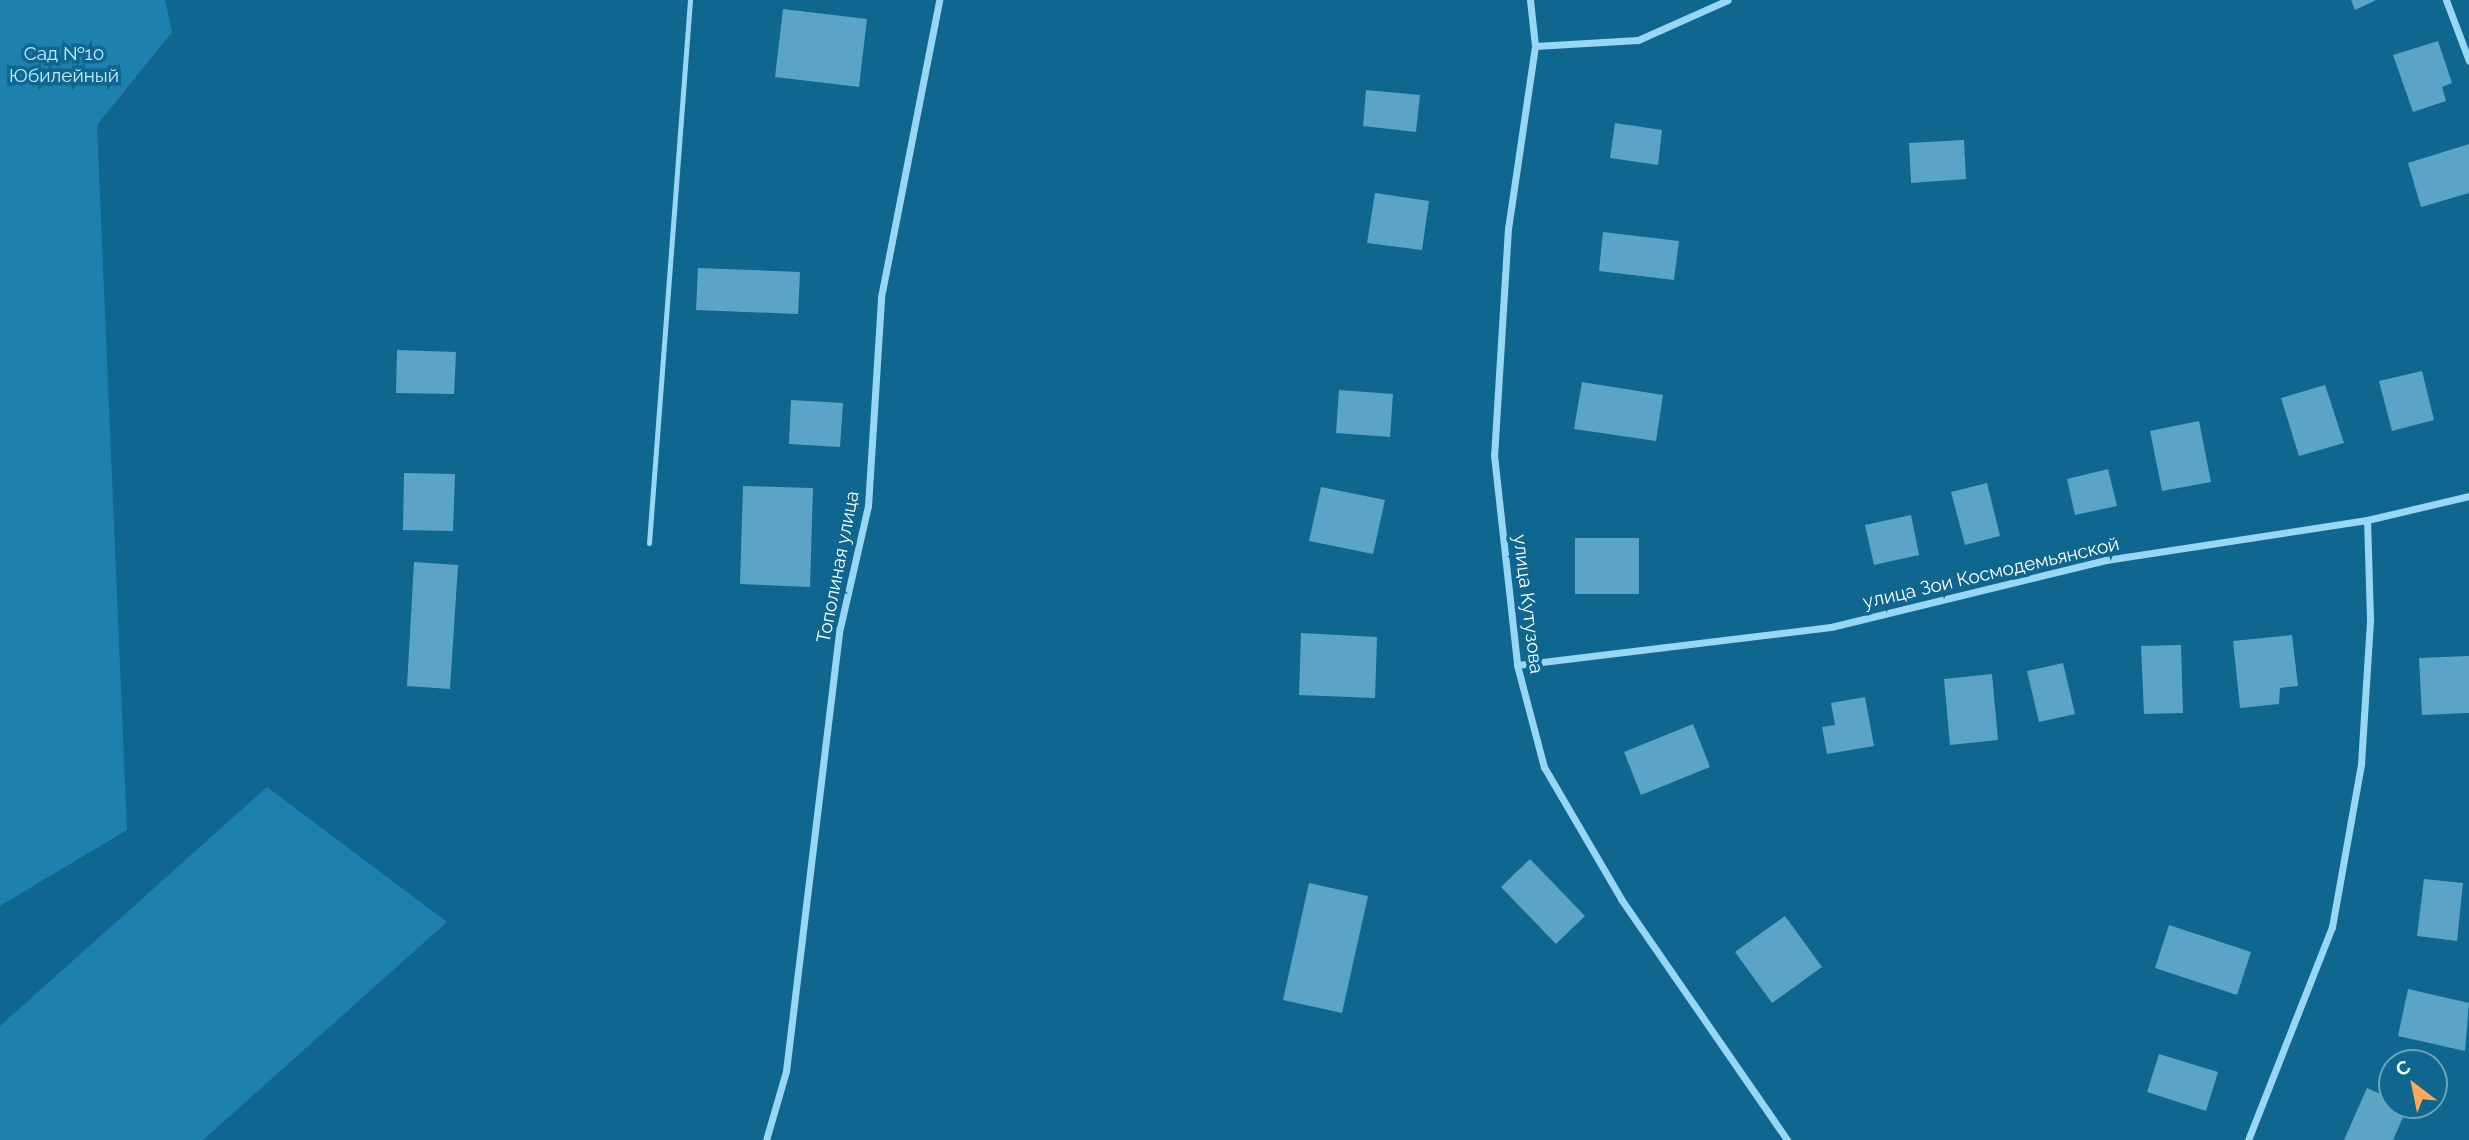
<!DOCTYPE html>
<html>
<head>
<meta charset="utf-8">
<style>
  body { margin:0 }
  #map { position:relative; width:2469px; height:1140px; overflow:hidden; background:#0f668f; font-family:Raleway,sans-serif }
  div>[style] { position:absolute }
  .green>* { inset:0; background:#1d80ad }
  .building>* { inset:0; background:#5ca4c5 }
  .service>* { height:5px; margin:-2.5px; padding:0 2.5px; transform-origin:2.5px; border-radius:2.5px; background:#97d7f3 }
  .minor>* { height:7px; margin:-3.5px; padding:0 3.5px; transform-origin:3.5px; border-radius:3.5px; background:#97d7f3 }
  span { translate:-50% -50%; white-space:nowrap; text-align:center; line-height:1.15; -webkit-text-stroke:7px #0f668f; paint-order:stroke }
  .park-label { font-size:19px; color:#bfebfe }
  .street-label { font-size:19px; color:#fff }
  .north { position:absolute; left:2378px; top:1049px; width:70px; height:70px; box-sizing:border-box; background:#0f668f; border:2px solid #6fa3bc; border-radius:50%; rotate:328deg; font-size:19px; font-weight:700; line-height:28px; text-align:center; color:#fff }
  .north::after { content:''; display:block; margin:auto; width:24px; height:32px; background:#ffa75a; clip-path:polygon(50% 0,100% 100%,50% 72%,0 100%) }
</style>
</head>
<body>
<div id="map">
  <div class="green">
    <div style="clip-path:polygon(0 0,165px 0,172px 32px,97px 125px,127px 830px,0 906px)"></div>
    <div style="clip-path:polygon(267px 787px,447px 922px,203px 1140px,0 1140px,0 1026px)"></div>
  </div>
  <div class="building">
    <div style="clip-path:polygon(2351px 0,2376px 0,2355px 10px)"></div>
    <div style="clip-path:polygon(783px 9px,867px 19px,859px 87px,775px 77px)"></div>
    <div style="clip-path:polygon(2438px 41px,2452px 83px,2442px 87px,2446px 101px,2413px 112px,2393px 55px)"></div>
    <div style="clip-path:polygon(1366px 90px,1420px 95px,1416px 132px,1363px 126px)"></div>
    <div style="clip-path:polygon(1615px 123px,1662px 130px,1658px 165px,1610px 158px)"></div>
    <div style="clip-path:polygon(1964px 140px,1966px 179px,1911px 183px,1909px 143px)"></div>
    <div style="clip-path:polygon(2469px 144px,2469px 193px,2421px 207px,2408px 163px)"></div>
    <div style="clip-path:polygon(1375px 193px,1429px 201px,1422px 250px,1367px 243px)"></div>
    <div style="clip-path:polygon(1603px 232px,1679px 241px,1674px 280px,1599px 271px)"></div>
    <div style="clip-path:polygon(698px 268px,800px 272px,798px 314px,696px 310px)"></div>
    <div style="clip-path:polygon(397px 350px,456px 352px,454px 394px,396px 393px)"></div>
    <div style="clip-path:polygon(2422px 371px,2434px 420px,2392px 431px,2379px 381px)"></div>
    <div style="clip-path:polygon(1582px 382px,1663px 395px,1656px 441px,1574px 429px)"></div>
    <div style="clip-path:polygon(2325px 385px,2344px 443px,2299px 456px,2281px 398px)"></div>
    <div style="clip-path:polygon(1339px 390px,1393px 394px,1390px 437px,1336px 433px)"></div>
    <div style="clip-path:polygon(791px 400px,843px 403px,840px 447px,789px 444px)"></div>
    <div style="clip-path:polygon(2199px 421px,2211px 482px,2162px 491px,2150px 431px)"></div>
    <div style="clip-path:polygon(2108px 469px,2117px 506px,2075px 515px,2067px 479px)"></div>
    <div style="clip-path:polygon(404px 473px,455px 474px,453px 531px,403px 530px)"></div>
    <div style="clip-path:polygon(1987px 483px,2000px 536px,1965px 545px,1951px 492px)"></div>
    <div style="clip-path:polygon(743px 486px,813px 488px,810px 587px,740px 584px)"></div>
    <div style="clip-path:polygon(1321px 487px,1385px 500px,1373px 554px,1309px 541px)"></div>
    <div style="clip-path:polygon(1911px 515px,1919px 555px,1874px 565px,1865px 525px)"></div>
    <div style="clip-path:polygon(1575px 538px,1639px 538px,1639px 594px,1575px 594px)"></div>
    <div style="clip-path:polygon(414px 562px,458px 565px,450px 689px,407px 686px)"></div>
    <div style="clip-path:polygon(1301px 633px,1377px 637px,1375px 698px,1299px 695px)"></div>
    <div style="clip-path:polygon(2292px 635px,2298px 686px,2280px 688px,2279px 704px,2240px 708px,2233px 641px)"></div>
    <div style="clip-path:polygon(2181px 645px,2183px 713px,2144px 714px,2141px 646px)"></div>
    <div style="clip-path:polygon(2469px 656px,2469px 713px,2422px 715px,2419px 658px)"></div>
    <div style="clip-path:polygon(2063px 663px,2075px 714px,2039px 722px,2027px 671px)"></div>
    <div style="clip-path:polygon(1992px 674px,1998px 740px,1950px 745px,1944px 679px)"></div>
    <div style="clip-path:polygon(1865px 697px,1874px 746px,1827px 754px,1822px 727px,1835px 725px,1831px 703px)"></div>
    <div style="clip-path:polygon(1693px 724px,1710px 767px,1641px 795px,1624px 752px)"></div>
    <div style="clip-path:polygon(1530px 859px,1585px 916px,1556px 944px,1501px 887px)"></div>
    <div style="clip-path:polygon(2424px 879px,2463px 883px,2457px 941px,2417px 936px)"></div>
    <div style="clip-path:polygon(1309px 883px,1368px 896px,1342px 1013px,1283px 1000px)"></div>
    <div style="clip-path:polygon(1785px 916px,1822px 967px,1772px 1003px,1735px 952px)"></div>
    <div style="clip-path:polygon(2169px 925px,2251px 952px,2237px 995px,2155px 968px)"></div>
    <div style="clip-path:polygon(2408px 989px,2469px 1003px,2465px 1051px,2398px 1036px)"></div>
    <div style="clip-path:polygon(2159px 1054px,2218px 1072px,2206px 1111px,2147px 1092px)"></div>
    <div style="clip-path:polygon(2367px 1088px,2392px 1099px,2392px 1105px,2408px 1106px,2393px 1140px,2344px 1140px)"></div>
  </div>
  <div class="service">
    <div style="left:649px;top:543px;width:545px;rotate:-85.68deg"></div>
  </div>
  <div class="minor">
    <div style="left:1530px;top:0;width:46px;rotate:83.8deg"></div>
    <div style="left:1535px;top:46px;width:184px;rotate:98.4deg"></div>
    <div style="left:1508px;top:228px;width:227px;rotate:93.5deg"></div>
    <div style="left:1494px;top:455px;width:211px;rotate:83.7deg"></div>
    <div style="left:1517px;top:665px;width:106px;rotate:75.2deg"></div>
    <div style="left:1544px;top:767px;width:153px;rotate:59.7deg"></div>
    <div style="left:1621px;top:899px;width:293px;rotate:55.4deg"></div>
    <div style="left:2446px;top:0;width:65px;rotate:69.3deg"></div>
    <div style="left:1535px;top:46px;width:103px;rotate:-3.3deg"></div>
    <div style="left:1638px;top:40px;width:98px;rotate:-24deg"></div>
    <div style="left:1517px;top:665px;width:316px;rotate:-6.9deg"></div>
    <div style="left:1831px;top:627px;width:283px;rotate:-13.7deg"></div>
    <div style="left:2106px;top:560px;width:264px;rotate:-8.7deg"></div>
    <div style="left:2367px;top:520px;width:105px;rotate:-13.2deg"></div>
    <div style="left:766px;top:1140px;width:72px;rotate:-73.8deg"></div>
    <div style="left:786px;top:1071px;width:446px;rotate:-83.1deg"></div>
    <div style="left:840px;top:628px;width:125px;rotate:-77.1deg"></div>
    <div style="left:868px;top:506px;width:209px;rotate:-86.4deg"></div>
    <div style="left:881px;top:297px;width:303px;rotate:-78.9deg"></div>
    <div style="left:2248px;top:1140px;width:229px;rotate:-68.5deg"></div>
    <div style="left:2332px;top:927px;width:166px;rotate:-79.9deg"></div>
    <div style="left:2361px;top:764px;width:145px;rotate:-86.4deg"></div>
    <div style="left:2370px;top:619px;width:99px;rotate:-91.7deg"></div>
  </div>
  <div class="park-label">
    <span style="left:64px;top:65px">Сад №10<br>Юбилейный</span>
  </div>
  <div class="street-label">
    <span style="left:838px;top:567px;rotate:-79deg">Тополиная улица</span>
    <span style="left:1991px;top:573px;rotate:-13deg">улица Зои Космодемьянской</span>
    <span style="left:1528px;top:604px;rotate:83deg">улица Кутузова</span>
  </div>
  <div class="north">С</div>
</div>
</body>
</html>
